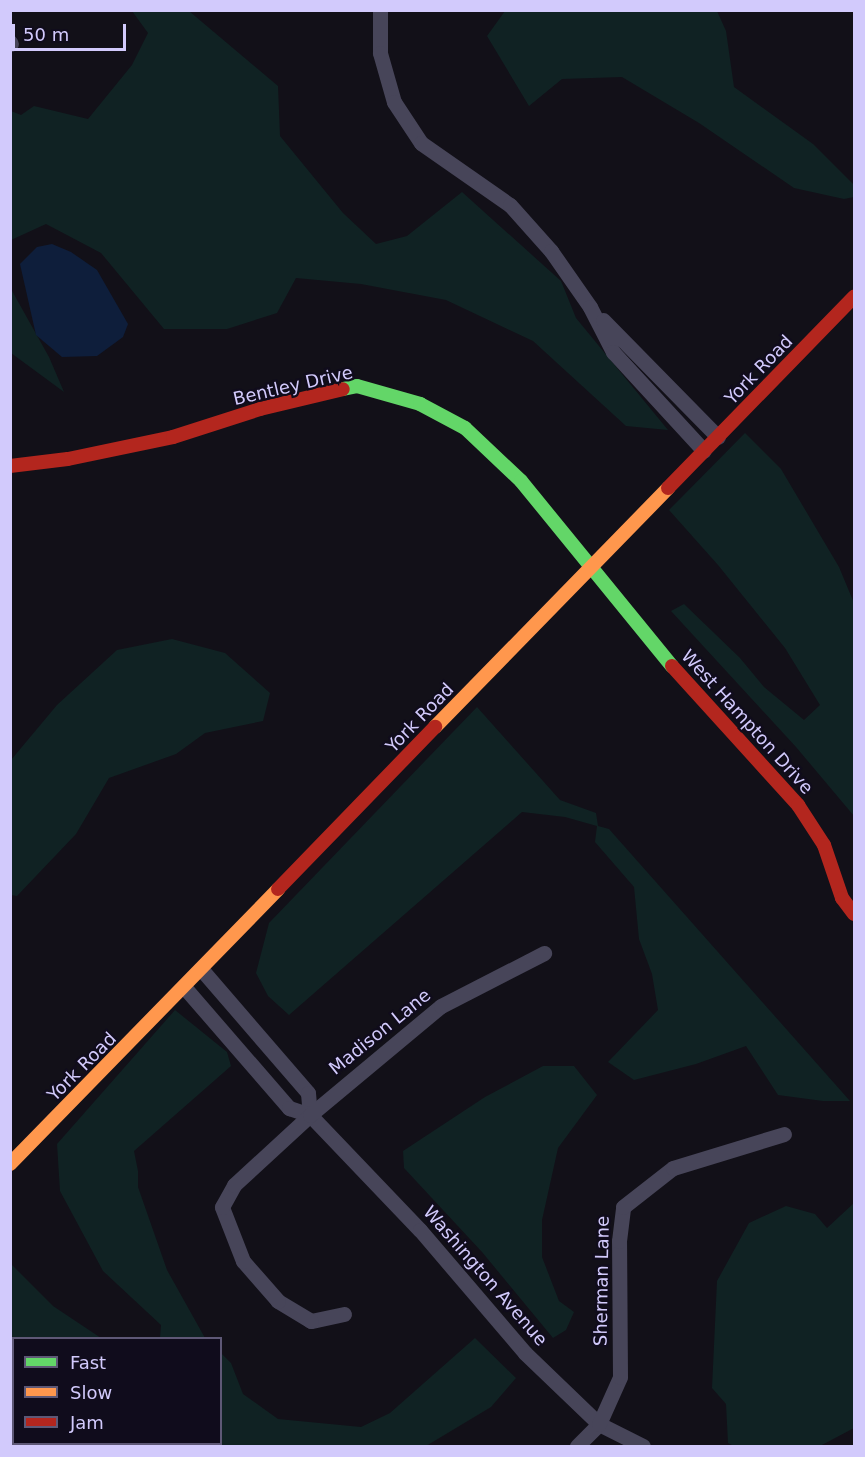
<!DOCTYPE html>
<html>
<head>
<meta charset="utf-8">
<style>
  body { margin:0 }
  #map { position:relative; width:865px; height:1457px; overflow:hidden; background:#121018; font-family:"DejaVu Sans",sans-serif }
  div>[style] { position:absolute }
  .green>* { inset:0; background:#102223 }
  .water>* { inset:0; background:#0e1e3b }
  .stream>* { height:4.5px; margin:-2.25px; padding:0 2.25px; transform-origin:2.25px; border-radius:2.25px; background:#0e1e3b }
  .street>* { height:15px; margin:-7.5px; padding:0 7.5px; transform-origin:7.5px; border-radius:7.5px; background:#474559 }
  .fast>* { height:14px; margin:-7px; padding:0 7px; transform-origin:7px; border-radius:7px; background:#63d668 }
  .slow>* { height:14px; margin:-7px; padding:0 7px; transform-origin:7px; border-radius:7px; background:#ff974d }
  .jam>* { height:14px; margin:-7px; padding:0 7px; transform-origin:7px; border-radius:7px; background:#b3261e }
  span { translate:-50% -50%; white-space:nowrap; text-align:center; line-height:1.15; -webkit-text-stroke:4.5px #100c1c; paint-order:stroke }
  .street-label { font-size:18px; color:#d2cafc }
  .frame { position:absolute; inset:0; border:12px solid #d2cafc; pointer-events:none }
  .legend { position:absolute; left:12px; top:1337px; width:210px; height:108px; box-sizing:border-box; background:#100c1c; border:2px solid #5e5876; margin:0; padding:8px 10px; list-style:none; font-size:18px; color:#d2cafc }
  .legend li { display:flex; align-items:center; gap:12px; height:30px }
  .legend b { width:30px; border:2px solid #5e5876 }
  .scale { position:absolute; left:12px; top:24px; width:114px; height:27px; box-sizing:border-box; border:3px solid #d2cafc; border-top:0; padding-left:8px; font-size:18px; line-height:21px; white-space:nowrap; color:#d2cafc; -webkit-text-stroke:4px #100c1c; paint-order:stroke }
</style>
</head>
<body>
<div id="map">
  <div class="green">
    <div style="clip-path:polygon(132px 11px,189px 11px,278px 86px,280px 136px,343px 213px,376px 244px,407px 236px,462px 192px,561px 281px,576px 318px,668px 430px,626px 426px,533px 341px,446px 300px,361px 284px,296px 278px,277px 313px,227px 329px,164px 329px,101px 253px,46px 224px,11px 240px,11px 111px,21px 115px,34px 106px,88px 119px,132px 65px,148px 33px)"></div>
    <div style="clip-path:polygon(505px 11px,717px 11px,726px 31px,734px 87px,813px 144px,854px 185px,854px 197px,844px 199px,794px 188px,699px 123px,622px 77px,562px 79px,529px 106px,487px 36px)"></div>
    <div style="clip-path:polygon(11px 289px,49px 357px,64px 392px,11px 353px)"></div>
    <div style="clip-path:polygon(745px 433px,781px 469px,839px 567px,854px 603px,854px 816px,796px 747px,671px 611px,684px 604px,740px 658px,764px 687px,804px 720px,820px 705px,785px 648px,718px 565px,669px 510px)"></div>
    <div style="clip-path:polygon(172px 639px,225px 653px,270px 693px,263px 721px,205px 733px,176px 754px,109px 778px,76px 834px,17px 896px,11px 895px,11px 760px,57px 705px,117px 650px)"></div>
    <div style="clip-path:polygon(477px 707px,560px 800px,596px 813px,598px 826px,609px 829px,850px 1101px,823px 1101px,778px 1095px,746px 1046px,696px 1064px,634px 1080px,608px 1062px,658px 1010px,652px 974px,639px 939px,634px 887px,595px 842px,597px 826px,565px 817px,522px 812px,289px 1015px,268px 996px,256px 973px,269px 923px)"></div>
    <div style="clip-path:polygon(175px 1010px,227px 1052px,231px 1066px,134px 1151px,138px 1171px,138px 1187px,167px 1270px,205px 1338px,160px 1338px,161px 1325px,103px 1271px,60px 1191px,57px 1144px)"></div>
    <div style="clip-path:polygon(543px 1066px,574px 1066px,597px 1095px,558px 1148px,542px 1220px,542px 1257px,559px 1301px,574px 1312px,566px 1330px,553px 1338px,482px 1252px,404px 1168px,403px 1151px,485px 1097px)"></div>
    <div style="clip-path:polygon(854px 1203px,854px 1428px,820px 1446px,734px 1446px,728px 1443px,726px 1404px,712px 1388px,717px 1281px,749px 1223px,786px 1206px,815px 1214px,827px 1228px)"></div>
    <div style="clip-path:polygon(11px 1264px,53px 1306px,101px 1338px,14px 1338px,13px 1378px,10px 1375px)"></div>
    <div style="clip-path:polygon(475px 1338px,516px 1378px,491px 1407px,426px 1446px,93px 1446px,88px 1444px,220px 1444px,221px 1353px,231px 1363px,243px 1394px,278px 1419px,361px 1427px,390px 1413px)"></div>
  </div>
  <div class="water">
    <div style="clip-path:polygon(52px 244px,71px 252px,97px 270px,128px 324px,123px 337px,97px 356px,62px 357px,36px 335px,20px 264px,37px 247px)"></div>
  </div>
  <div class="stream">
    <div style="left:10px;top:1341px;width:5px;rotate:37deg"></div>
    <div style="left:103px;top:1444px;width:4px;rotate:34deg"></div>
  </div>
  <div class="street">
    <div style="left:380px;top:10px;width:43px;rotate:90deg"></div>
    <div style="left:380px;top:53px;width:51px;rotate:74.1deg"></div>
    <div style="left:394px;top:102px;width:49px;rotate:56.6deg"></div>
    <div style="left:421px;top:143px;width:108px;rotate:34.9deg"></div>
    <div style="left:510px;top:205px;width:62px;rotate:48.3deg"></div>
    <div style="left:551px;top:251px;width:68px;rotate:55.1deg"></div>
    <div style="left:590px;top:307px;width:51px;rotate:62.9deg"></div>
    <div style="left:613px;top:352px;width:134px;rotate:47.4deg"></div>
    <div style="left:10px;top:42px;width:2px;rotate:63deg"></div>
    <div style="left:603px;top:320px;width:164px;rotate:45.5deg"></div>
    <div style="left:202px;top:970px;width:162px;rotate:49.2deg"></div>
    <div style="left:308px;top:1093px;width:22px;rotate:85deg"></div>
    <div style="left:185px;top:988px;width:159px;rotate:49.1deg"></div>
    <div style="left:289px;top:1108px;width:22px;rotate:18deg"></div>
    <div style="left:310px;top:1115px;width:159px;rotate:46.3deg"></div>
    <div style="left:420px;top:1230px;width:162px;rotate:49.5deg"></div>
    <div style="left:525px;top:1353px;width:103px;rotate:43.8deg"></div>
    <div style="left:599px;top:1424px;width:49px;rotate:26.6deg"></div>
    <div style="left:344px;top:1314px;width:34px;rotate:168deg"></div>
    <div style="left:311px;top:1321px;width:39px;rotate:-149deg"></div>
    <div style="left:278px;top:1301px;width:53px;rotate:-131.2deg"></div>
    <div style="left:243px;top:1261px;width:58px;rotate:-111.3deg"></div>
    <div style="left:222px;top:1207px;width:25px;rotate:-61deg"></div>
    <div style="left:234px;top:1185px;width:103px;rotate:-42.6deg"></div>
    <div style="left:310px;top:1115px;width:170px;rotate:-39.8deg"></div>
    <div style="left:441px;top:1006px;width:116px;rotate:-27.2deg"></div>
    <div style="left:577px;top:1446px;width:31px;rotate:-45deg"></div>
    <div style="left:599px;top:1424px;width:51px;rotate:-65.9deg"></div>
    <div style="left:620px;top:1377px;width:136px;rotate:-90.4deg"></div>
    <div style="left:619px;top:1241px;width:34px;rotate:-83deg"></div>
    <div style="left:623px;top:1207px;width:63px;rotate:-38deg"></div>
    <div style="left:673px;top:1168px;width:116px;rotate:-17deg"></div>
  </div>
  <div class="fast">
    <div style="left:343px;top:389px;width:14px;rotate:-12deg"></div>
    <div style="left:357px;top:386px;width:66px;rotate:15.9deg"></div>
    <div style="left:420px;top:404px;width:51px;rotate:28.1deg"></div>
    <div style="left:465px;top:428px;width:77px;rotate:43.4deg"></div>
    <div style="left:521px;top:481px;width:239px;rotate:50.8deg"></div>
  </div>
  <div class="slow">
    <div style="left:435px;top:727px;width:334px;rotate:-45.7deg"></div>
    <div style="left:10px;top:1164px;width:384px;rotate:-45.7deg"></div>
  </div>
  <div class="jam">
    <div style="left:10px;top:466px;width:58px;rotate:-6.9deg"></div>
    <div style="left:68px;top:459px;width:107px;rotate:-11.8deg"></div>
    <div style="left:173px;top:437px;width:91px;rotate:-17.8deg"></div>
    <div style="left:260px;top:409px;width:85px;rotate:-13.5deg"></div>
    <div style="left:668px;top:488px;width:267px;rotate:-45.8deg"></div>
    <div style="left:672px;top:666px;width:188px;rotate:47.8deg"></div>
    <div style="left:798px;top:805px;width:48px;rotate:57deg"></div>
    <div style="left:824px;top:845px;width:56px;rotate:71.2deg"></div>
    <div style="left:842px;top:898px;width:20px;rotate:53deg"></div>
    <div style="left:278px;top:889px;width:226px;rotate:-45.9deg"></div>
  </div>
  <div class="street-label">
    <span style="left:759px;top:370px;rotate:-46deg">York Road</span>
    <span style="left:293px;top:386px;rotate:-13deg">Bentley Drive</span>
    <span style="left:420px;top:718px;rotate:-46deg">York Road</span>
    <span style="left:747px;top:722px;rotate:48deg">West Hampton Drive</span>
    <span style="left:380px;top:1032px;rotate:-39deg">Madison Lane</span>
    <span style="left:82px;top:1067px;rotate:-45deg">York Road</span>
    <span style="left:485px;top:1276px;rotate:49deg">Washington Avenue</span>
    <span style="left:602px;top:1281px;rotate:-89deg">Sherman Lane</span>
  </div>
  <div class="frame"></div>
  <ul class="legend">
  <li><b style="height:8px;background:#63d668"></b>Fast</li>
  <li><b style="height:8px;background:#ff974d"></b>Slow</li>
  <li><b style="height:8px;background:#b3261e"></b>Jam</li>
  </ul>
  <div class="scale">50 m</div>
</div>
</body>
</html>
